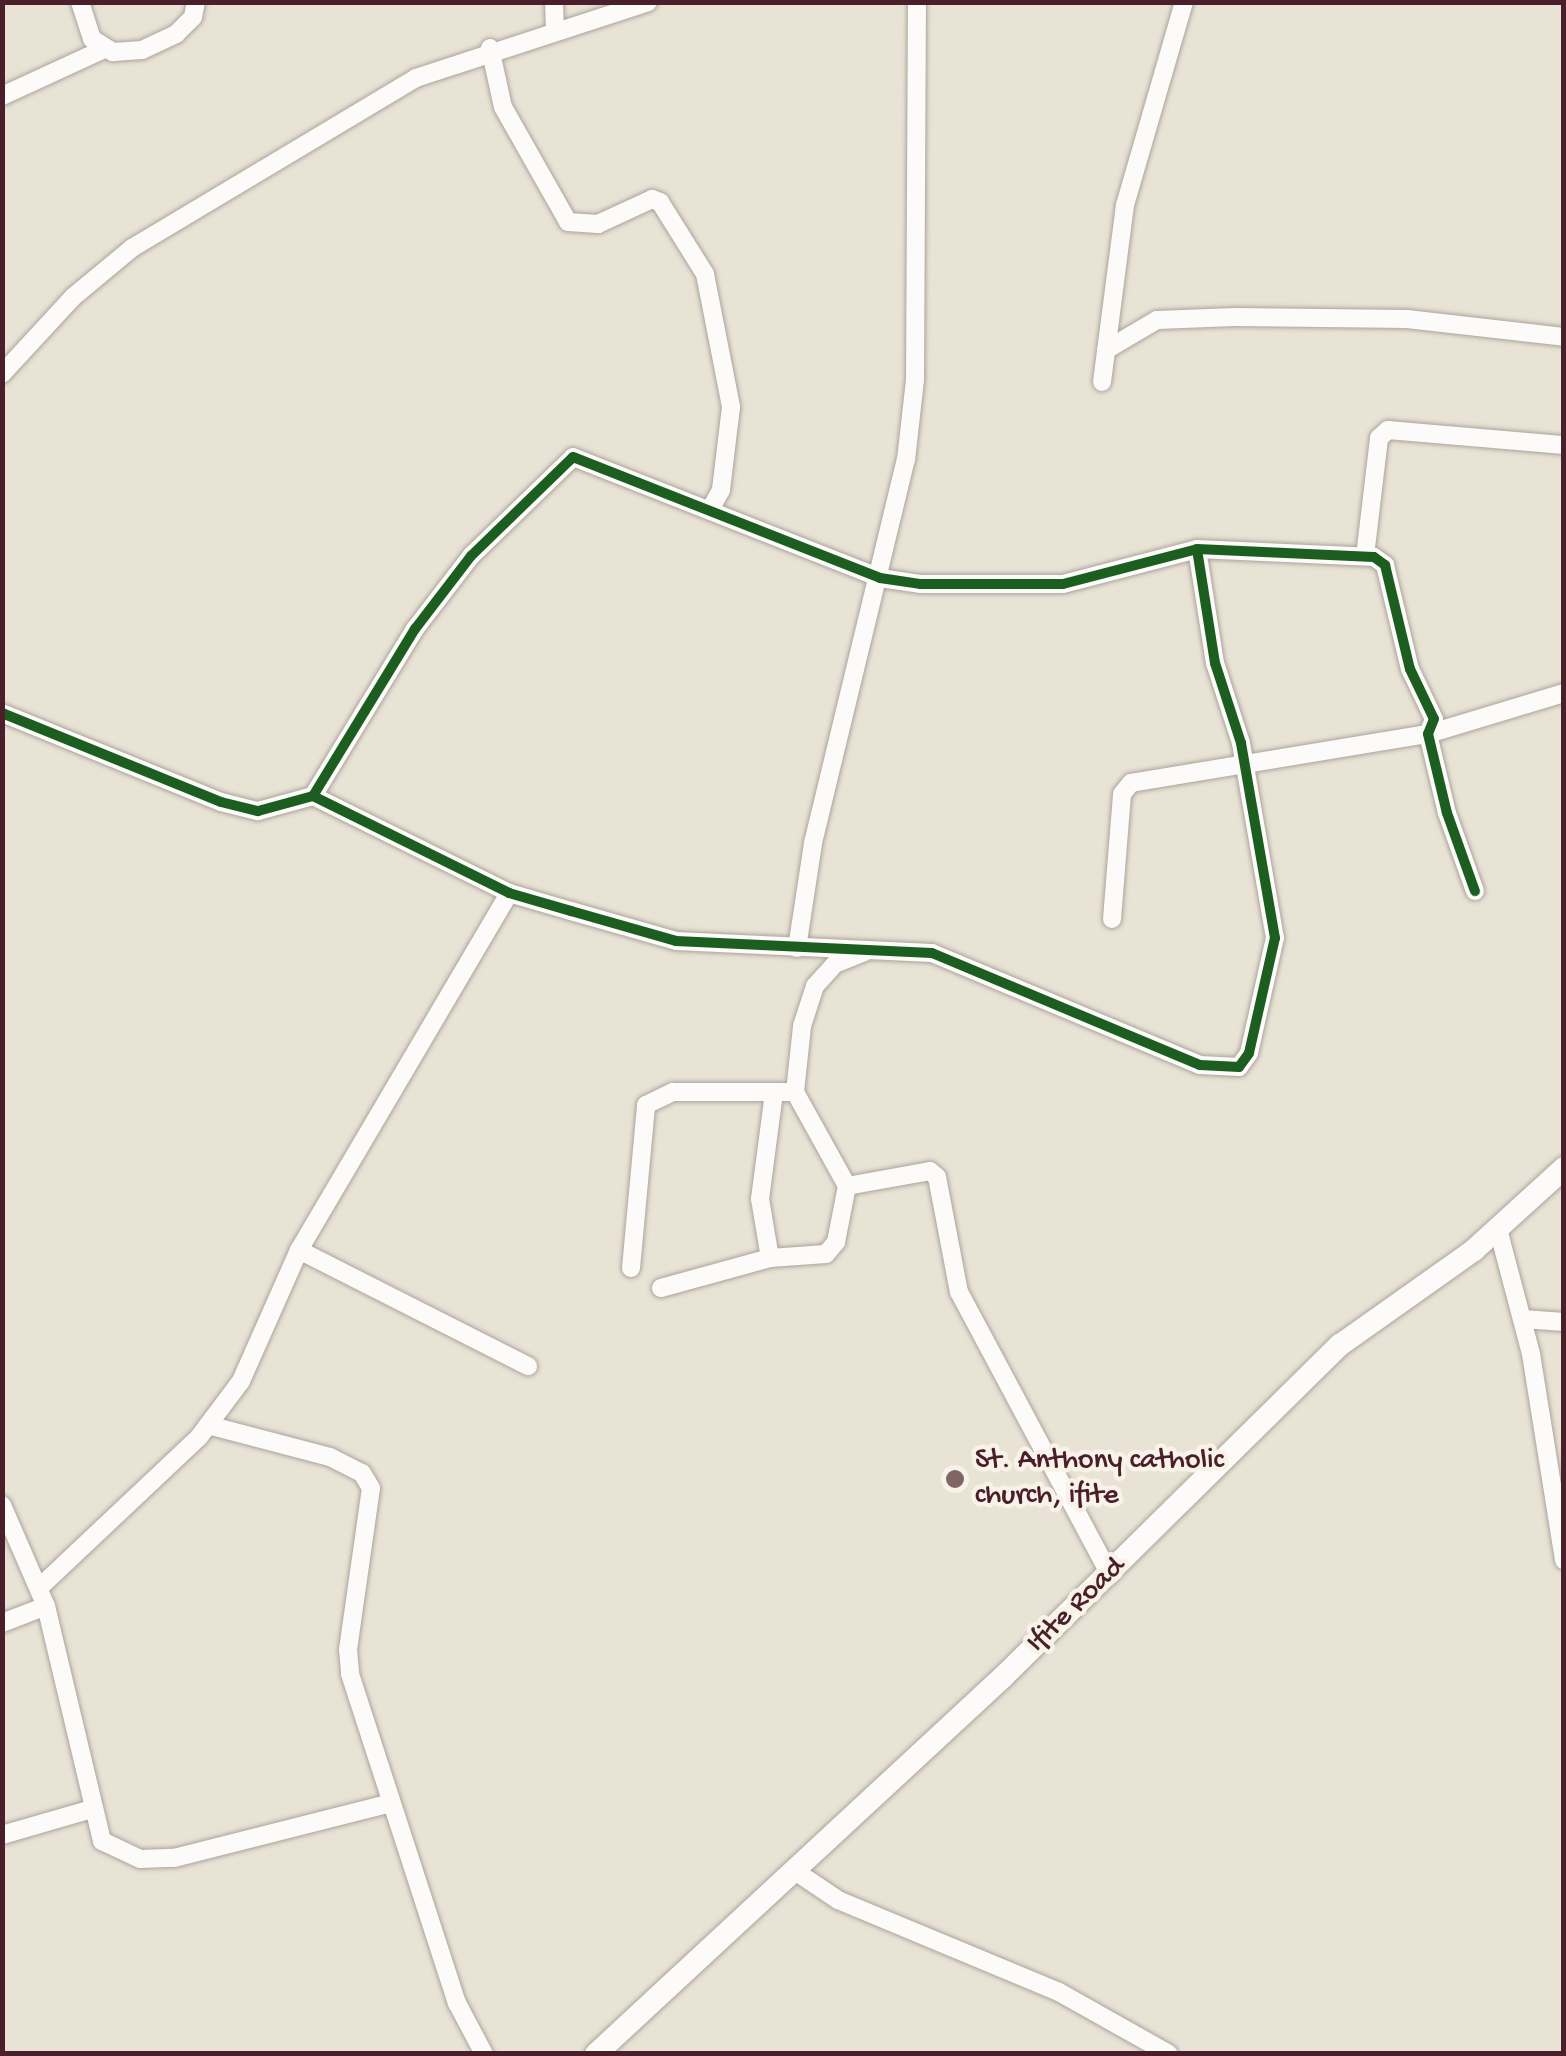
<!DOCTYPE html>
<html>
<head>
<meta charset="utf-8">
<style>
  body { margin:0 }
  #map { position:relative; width:1566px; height:2056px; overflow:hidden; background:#e8e3d5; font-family:"Gochi Hand",sans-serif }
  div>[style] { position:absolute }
  .roads { filter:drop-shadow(0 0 2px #aca39c) drop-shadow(0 0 2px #aca39c) }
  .minor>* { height:18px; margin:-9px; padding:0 9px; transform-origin:9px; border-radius:9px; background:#fcfbf9 }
  .tertiary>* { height:22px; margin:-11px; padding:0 11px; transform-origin:11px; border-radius:11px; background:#fcfbf9 }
  .cycleway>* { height:10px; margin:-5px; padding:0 5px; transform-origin:5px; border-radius:5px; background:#1b5e20 }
  .dots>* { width:28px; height:28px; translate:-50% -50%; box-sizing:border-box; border:5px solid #f7f3e8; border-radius:50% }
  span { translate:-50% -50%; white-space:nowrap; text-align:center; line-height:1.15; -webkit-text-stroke:9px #f7f3e8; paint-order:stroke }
  .poi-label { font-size:30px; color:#4a1f2b }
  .left { translate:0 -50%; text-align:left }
  .street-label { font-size:30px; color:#4a1f2b }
  .frame { position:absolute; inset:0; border:5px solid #4a1f2b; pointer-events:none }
</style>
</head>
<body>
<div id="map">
  <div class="roads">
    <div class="minor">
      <div style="left:80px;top:2px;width:39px;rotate:72deg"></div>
      <div style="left:92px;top:39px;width:25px;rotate:32deg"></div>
      <div style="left:113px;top:52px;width:29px;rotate:-4deg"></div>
      <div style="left:142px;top:50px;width:38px;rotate:-25deg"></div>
      <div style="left:176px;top:34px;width:24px;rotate:-45deg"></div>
      <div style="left:193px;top:17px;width:15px;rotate:-79deg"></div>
      <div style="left:554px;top:2px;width:29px;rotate:88deg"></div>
      <div style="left:490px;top:48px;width:60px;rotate:77.6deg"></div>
      <div style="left:503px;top:107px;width:132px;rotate:60.5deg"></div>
      <div style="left:568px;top:222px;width:30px;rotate:4deg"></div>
      <div style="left:598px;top:224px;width:60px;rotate:-24.8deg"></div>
      <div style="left:652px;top:199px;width:9px;rotate:21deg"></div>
      <div style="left:660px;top:202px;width:85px;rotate:58deg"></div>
      <div style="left:705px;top:274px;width:136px;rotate:78.9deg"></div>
      <div style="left:731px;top:407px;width:84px;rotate:96.9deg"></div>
      <div style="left:721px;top:490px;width:23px;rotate:119deg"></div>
      <div style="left:2px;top:96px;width:110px;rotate:-24.7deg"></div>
      <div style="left:1106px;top:350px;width:59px;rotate:-30.5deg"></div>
      <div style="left:1157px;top:320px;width:78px;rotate:-2.2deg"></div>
      <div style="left:1235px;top:317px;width:172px;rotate:0.7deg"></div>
      <div style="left:1407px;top:319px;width:158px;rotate:6.5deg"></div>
      <div style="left:2px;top:374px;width:105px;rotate:-47.3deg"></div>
      <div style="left:73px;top:297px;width:77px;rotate:-39.7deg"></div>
      <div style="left:132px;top:248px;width:331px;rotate:-30.9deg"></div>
      <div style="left:416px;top:78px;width:244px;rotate:-18.1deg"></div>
      <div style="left:1102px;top:382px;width:178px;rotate:-82.6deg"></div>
      <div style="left:1125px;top:205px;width:211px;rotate:-73.8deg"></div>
      <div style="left:1365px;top:556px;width:119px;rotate:-83.2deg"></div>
      <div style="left:1379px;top:438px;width:12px;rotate:-42deg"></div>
      <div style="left:1388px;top:430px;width:177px;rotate:4.9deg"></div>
      <div style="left:2px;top:713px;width:236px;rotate:22.1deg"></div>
      <div style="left:221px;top:802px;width:38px;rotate:14deg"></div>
      <div style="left:258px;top:811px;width:57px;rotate:-15.3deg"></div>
      <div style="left:313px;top:796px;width:196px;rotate:-58.6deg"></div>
      <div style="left:415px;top:629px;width:92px;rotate:-52.5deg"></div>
      <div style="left:471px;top:556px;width:142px;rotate:-44.1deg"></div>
      <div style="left:573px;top:457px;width:330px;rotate:21.5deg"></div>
      <div style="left:880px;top:578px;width:40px;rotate:8.5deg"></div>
      <div style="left:920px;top:584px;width:143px"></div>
      <div style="left:1063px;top:584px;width:138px;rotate:-14.6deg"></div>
      <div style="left:1197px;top:549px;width:177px;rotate:2.6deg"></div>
      <div style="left:1374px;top:557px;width:14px;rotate:36deg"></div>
      <div style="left:1385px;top:565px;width:107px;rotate:76.5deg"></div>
      <div style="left:1410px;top:669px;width:55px;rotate:64.4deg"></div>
      <div style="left:1434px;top:719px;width:16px;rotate:112deg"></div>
      <div style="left:1428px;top:734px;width:81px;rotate:76.5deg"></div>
      <div style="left:1447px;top:813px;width:83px;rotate:70.3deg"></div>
      <div style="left:313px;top:796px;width:219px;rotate:26.3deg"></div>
      <div style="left:509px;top:893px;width:65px;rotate:16.2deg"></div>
      <div style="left:571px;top:911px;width:109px;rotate:15.9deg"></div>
      <div style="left:676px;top:941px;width:256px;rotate:2.7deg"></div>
      <div style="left:932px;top:953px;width:290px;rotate:22.7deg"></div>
      <div style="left:1200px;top:1065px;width:39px;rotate:3deg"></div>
      <div style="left:1239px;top:1067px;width:17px;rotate:-54deg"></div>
      <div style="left:1249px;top:1053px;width:118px;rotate:-77.3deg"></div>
      <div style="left:1275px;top:938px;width:198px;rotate:-99.9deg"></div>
      <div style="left:1241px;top:743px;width:84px;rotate:-108deg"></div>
      <div style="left:1215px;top:663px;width:115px;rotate:-99deg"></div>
      <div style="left:1112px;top:919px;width:125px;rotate:-85.4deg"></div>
      <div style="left:1122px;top:794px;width:14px;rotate:-51deg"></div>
      <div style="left:1131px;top:783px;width:301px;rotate:-9.4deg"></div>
      <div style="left:1428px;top:734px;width:142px;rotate:-16.8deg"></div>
      <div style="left:797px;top:948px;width:106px;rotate:-81.3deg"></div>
      <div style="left:813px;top:843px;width:394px;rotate:-76.4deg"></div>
      <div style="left:906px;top:460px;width:81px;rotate:-83.6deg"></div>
      <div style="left:915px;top:380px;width:378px;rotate:-89.7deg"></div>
      <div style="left:795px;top:1092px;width:107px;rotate:61deg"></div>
      <div style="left:1498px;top:1229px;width:129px;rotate:75.2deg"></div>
      <div style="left:1531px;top:1354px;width:209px;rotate:80.9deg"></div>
      <div style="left:299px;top:1250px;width:257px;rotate:26.9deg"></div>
      <div style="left:770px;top:1258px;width:60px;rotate:-99.6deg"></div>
      <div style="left:760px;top:1199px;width:107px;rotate:-82.5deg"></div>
      <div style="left:631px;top:1268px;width:164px;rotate:-84.7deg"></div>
      <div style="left:646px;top:1105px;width:30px;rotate:-26deg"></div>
      <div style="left:673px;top:1092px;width:122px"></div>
      <div style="left:795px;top:1092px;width:66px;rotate:-83.9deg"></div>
      <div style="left:802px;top:1026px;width:42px;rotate:-72deg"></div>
      <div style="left:815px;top:986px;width:30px;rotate:-48deg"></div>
      <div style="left:835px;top:964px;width:32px;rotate:-22deg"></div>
      <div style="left:661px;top:1288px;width:113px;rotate:-15.4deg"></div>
      <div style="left:770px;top:1258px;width:56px;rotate:-4.1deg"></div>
      <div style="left:826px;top:1254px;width:16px;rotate:-50deg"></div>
      <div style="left:836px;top:1242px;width:57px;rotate:-78.9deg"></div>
      <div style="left:847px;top:1186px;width:84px;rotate:-10.2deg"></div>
      <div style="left:930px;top:1171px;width:9px;rotate:41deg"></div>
      <div style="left:937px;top:1177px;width:117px;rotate:79.2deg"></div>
      <div style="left:959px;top:1292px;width:321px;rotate:61.9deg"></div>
      <div style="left:1523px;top:1319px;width:41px;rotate:4.2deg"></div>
      <div style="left:208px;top:1425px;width:126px;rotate:14.7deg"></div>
      <div style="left:330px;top:1457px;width:36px;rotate:27deg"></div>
      <div style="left:362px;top:1473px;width:17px;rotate:59deg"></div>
      <div style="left:371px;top:1488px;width:163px;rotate:98.1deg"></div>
      <div style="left:348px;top:1649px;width:25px;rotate:85deg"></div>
      <div style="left:350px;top:1674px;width:346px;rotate:72deg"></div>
      <div style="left:457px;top:2003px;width:58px;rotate:62.1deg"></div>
      <div style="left:2px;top:1505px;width:110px;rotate:66.5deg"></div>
      <div style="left:46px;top:1606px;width:242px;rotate:76.6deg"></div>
      <div style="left:102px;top:1841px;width:42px;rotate:25.3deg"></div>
      <div style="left:140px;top:1859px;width:34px;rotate:-2deg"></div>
      <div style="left:174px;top:1858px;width:221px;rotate:-14.2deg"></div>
      <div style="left:40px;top:1587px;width:219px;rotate:-43.3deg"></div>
      <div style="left:199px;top:1437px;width:70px;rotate:-53.1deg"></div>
      <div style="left:241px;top:1381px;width:143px;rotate:-66.1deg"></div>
      <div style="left:299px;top:1250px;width:414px;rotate:-59.5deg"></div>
      <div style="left:2px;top:1623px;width:47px;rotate:-21.1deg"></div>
      <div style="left:2px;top:1835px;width:94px;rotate:-16.1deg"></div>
      <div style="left:795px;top:1871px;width:52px;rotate:34deg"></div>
      <div style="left:838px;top:1900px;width:239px;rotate:22.6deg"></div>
      <div style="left:1059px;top:1992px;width:126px;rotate:29.4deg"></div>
    </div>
    <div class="tertiary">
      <div style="left:596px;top:2054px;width:556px;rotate:-42.81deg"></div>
      <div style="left:1004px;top:1676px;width:472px;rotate:-44.6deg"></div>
      <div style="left:1340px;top:1345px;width:164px;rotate:-35.3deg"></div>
      <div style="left:1474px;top:1250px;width:122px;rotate:-42.3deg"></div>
    </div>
  </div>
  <div class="cycleway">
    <div style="left:2px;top:713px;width:236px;rotate:22.1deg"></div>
    <div style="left:221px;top:802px;width:38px;rotate:14deg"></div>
    <div style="left:258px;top:811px;width:57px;rotate:-15.3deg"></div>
    <div style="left:313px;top:796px;width:196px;rotate:-58.6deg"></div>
    <div style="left:415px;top:629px;width:92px;rotate:-52.5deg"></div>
    <div style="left:471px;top:556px;width:142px;rotate:-44.1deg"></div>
    <div style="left:573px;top:457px;width:330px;rotate:21.5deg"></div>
    <div style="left:880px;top:578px;width:40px;rotate:8.5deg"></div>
    <div style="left:920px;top:584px;width:143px"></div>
    <div style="left:1063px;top:584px;width:138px;rotate:-14.6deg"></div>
    <div style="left:1197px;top:549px;width:177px;rotate:2.6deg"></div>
    <div style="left:1374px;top:557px;width:14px;rotate:36deg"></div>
    <div style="left:1385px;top:565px;width:107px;rotate:76.5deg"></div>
    <div style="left:1410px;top:669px;width:55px;rotate:64.4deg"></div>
    <div style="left:1434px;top:719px;width:16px;rotate:112deg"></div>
    <div style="left:1428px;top:734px;width:81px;rotate:76.5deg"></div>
    <div style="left:1447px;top:813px;width:83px;rotate:70.3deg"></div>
    <div style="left:313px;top:796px;width:219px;rotate:26.3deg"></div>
    <div style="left:509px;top:893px;width:65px;rotate:16.2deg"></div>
    <div style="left:571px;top:911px;width:109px;rotate:15.9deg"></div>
    <div style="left:676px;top:941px;width:256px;rotate:2.7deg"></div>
    <div style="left:932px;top:953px;width:290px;rotate:22.7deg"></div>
    <div style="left:1200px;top:1065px;width:39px;rotate:3deg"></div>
    <div style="left:1239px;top:1067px;width:17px;rotate:-54deg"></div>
    <div style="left:1249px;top:1053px;width:118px;rotate:-77.3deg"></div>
    <div style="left:1275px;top:938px;width:198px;rotate:-99.9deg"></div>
    <div style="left:1241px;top:743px;width:84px;rotate:-108deg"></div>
    <div style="left:1215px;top:663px;width:115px;rotate:-99deg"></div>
  </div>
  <div class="dots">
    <div style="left:955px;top:1479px;background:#816466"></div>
  </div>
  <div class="poi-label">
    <span class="left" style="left:975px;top:1479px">St. Anthony catholic<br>church, ifite</span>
  </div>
  <div class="street-label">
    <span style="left:1077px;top:1606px;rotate:-44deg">Ifite Road</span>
  </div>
  <div class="frame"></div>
</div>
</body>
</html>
